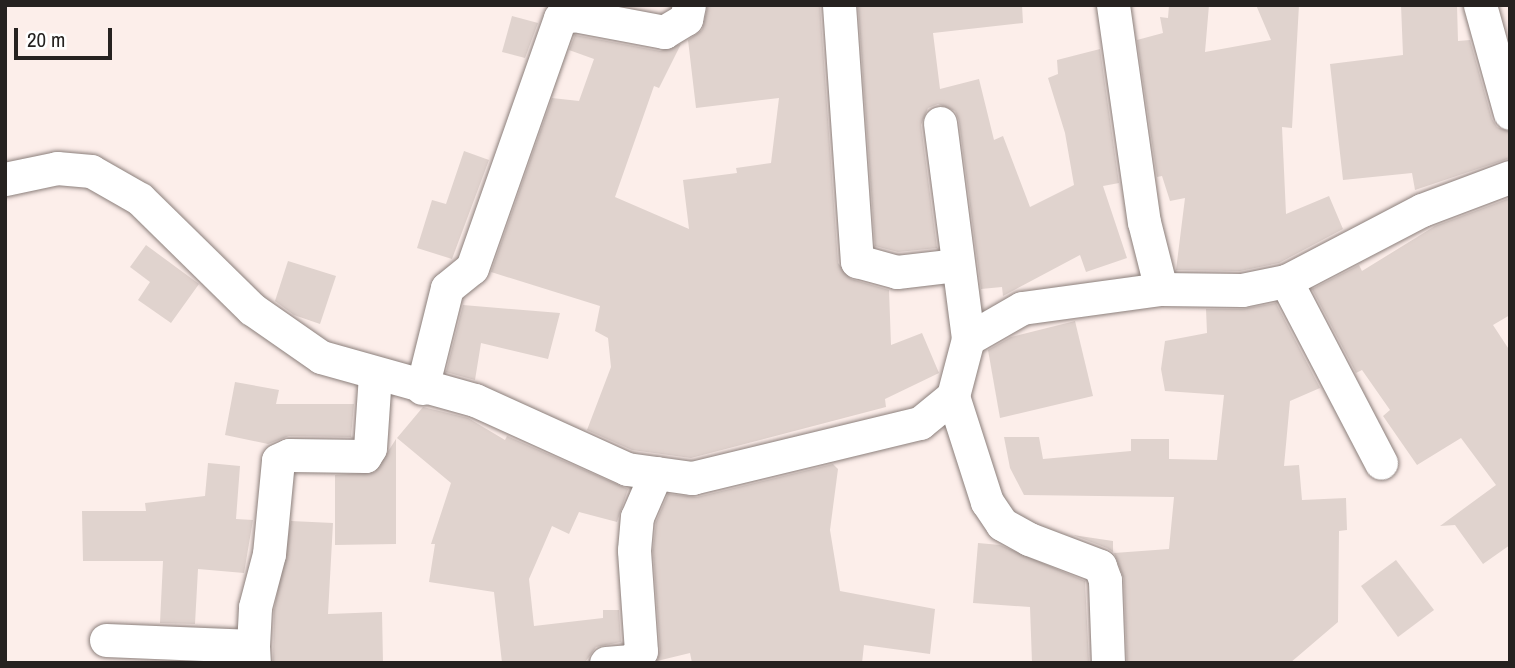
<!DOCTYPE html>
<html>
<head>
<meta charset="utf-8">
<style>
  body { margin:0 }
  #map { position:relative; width:1515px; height:668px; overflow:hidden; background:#fceeea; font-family:"Archivo Narrow",sans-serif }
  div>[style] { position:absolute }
  .building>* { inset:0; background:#e0d3ce }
  .roads { filter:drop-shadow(0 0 2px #8b7f7b) drop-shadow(0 0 2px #8b7f7b) }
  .street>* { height:33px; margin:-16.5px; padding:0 16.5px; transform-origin:16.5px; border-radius:16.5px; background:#fff }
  span { translate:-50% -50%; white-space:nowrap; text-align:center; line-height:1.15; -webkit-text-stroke:5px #fff; paint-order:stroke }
  .frame { position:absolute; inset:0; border:7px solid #262220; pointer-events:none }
  .scale { position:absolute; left:14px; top:28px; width:98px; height:32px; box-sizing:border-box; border:4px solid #262220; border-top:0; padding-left:9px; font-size:21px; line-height:24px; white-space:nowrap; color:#262220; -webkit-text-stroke:5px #fff; paint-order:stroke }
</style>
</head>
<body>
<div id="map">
  <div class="building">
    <div style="clip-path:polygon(708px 5px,820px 5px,838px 263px,851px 279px,889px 290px,891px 345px,922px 333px,939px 373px,885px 399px,886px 407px,691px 458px,632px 450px,587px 430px,611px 367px,608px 338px,595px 331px,600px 306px,491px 272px,552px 98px,579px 101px,594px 59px,569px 50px,575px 35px,660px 51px,681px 44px,659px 88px,654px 86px,615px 197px,689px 229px,683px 180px,737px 173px,736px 168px,771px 163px,779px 98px,696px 108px,688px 40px,702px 30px)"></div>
    <div style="clip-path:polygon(858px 5px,1022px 5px,1023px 23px,933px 33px,940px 89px,979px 79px,994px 140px,1003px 136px,1030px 207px,1074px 185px,1065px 133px,1048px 78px,1058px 74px,1057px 60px,1100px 49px,1119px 183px,1103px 186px,1127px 258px,1086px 272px,1080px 255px,1003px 296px,1002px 287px,981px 289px,959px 121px,955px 111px,938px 104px,928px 108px,921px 125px,937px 248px,898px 252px,875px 246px)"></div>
    <div style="clip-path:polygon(1169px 5px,1209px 5px,1205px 52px,1271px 40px,1256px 5px,1299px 5px,1292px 128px,1282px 127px,1286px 214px,1329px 196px,1343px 229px,1279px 263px,1240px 271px,1176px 270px,1185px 198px,1170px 201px,1162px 176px,1157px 177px,1137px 40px,1163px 33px,1160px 17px,1168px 18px)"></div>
    <div style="clip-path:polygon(1401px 5px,1457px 5px,1458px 41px,1470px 40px,1492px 119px,1497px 127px,1510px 132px,1510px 158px,1415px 190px,1412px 173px,1343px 180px,1330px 64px,1403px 55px)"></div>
    <div style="clip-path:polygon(512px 16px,538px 23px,525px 58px,502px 52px)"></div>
    <div style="clip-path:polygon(464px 151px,489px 160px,452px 259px,417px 248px,432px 200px,446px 204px)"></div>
    <div style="clip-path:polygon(1510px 198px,1510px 315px,1493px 325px,1510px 351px,1510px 545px,1483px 564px,1455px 525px,1440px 526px,1496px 485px,1461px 438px,1417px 465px,1383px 416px,1390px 410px,1362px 370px,1356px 373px,1312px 289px,1359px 265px,1362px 271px,1435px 226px)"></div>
    <div style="clip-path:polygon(146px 245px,199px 284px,171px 323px,138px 300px,150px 282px,130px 267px)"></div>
    <div style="clip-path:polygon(288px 261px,336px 276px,320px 324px,294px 315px,275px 301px)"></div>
    <div style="clip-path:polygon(1276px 303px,1320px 388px,1290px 401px,1284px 466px,1299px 465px,1302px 500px,1346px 498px,1347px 530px,1339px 531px,1338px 622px,1290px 663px,1127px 663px,1124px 579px,1114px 553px,1169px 549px,1174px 497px,1024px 495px,1010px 468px,1004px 437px,1039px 437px,1043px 459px,1131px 451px,1131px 439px,1169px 439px,1169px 459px,1217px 460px,1224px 395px,1165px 391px,1161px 369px,1165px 341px,1207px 333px,1206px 309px,1242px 309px)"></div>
    <div style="clip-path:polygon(463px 305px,560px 313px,548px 359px,481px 343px,475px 380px,446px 372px)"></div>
    <div style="clip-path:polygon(1075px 321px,1093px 396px,1000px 418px,988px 350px,1011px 337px)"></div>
    <div style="clip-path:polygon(235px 382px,279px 390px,276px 404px,354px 404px,351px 437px,289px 436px,268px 444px,225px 435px)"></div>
    <div style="clip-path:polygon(423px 407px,468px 418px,505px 440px,507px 436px,628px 489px,617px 522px,579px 512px,569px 534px,552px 526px,529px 579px,534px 626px,603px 618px,603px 610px,619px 610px,621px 642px,596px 647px,586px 661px,502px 663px,494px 592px,429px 582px,435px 544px,431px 544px,451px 483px,397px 438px)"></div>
    <div style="clip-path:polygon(396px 439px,396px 544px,335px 545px,335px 475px,375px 472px)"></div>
    <div style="clip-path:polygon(208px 463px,240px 466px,236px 519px,253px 520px,244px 573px,198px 569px,195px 624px,160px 623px,163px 561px,83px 561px,82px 511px,146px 511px,145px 503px,205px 496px)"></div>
    <div style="clip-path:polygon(833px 464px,838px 469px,830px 530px,840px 591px,935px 609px,930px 654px,864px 645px,862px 663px,692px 663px,690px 653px,657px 661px,660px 650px,653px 550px,656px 522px,668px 494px,697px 497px)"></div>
    <div style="clip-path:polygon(291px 521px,333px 523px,328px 614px,382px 612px,383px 663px,273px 663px,274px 610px)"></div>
    <div style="clip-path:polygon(1073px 535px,1113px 541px,1113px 552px,1107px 548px)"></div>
    <div style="clip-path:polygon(978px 543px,1000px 545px,1085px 581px,1089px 663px,1032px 663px,1030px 607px,973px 603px)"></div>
    <div style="clip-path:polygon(1396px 560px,1434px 610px,1398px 637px,1361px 586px)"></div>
  </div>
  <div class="roads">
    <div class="street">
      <div style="left:839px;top:5px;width:257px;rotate:86deg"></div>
      <div style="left:857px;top:261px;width:41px;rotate:15.4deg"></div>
      <div style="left:897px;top:272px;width:59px;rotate:-6.8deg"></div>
      <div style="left:1113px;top:5px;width:219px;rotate:81.9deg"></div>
      <div style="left:1144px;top:222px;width:69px;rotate:75.8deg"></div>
      <div style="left:1480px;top:5px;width:112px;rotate:74.5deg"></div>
      <div style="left:940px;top:123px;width:218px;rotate:82.6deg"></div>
      <div style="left:5px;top:179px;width:53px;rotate:-11.9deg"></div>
      <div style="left:57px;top:168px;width:34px;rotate:5deg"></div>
      <div style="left:91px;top:171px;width:56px;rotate:29.7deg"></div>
      <div style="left:140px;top:199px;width:157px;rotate:44.5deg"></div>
      <div style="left:252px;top:309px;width:84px;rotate:34.8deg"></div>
      <div style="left:321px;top:357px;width:160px;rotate:15.6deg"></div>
      <div style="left:475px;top:400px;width:167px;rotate:24.4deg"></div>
      <div style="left:627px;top:469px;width:66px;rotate:7.9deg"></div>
      <div style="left:692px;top:478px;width:235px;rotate:-13.6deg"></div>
      <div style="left:920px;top:423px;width:43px;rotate:-39.3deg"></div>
      <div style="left:1286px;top:281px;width:205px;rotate:62.4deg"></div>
      <div style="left:422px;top:388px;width:103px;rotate:-76deg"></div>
      <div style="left:447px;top:288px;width:32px;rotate:-39deg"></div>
      <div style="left:472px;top:268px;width:265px;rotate:-70.6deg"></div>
      <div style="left:560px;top:18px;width:14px;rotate:-12deg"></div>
      <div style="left:574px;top:15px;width:92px;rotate:10.7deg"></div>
      <div style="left:664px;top:32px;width:26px;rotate:-31deg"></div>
      <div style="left:686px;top:19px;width:14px;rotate:-78deg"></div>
      <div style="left:106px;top:640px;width:147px;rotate:2.3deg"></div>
      <div style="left:253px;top:646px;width:17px;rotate:87deg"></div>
      <div style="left:253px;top:646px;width:39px;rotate:-87deg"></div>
      <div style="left:255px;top:607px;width:55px;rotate:-75.2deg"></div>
      <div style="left:269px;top:554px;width:94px;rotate:-84.5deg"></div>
      <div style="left:278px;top:460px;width:12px;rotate:-24deg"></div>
      <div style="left:289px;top:455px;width:76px;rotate:0.8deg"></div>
      <div style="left:365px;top:456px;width:9px;rotate:-58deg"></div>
      <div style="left:370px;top:448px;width:73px;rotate:-86.1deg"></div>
      <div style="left:606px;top:663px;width:25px;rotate:-5deg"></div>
      <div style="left:631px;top:661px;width:14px;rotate:-45deg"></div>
      <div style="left:641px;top:651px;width:101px;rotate:-94deg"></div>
      <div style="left:634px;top:550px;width:33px;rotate:-85deg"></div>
      <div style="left:637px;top:517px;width:48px;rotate:-66.6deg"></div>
      <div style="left:1108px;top:663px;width:83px;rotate:-92.1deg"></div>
      <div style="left:1105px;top:580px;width:15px;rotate:-110deg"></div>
      <div style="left:1100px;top:566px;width:76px;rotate:-159.2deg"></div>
      <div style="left:1029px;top:539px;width:31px;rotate:-151deg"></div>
      <div style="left:1002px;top:524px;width:27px;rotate:-124deg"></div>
      <div style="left:987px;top:502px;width:111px;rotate:-107.8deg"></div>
      <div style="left:953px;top:396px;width:59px;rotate:-75.3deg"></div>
      <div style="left:968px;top:339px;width:62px;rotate:-29.9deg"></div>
      <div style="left:1022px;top:308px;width:140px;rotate:-7.8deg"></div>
      <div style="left:1161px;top:289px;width:81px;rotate:0.7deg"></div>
      <div style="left:1242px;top:290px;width:45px;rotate:-11.6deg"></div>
      <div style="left:1286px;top:281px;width:153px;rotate:-27.6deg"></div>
      <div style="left:1422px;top:210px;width:94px;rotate:-20.6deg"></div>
    </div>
  </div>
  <div class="frame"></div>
  <div class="scale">20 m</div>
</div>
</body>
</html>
